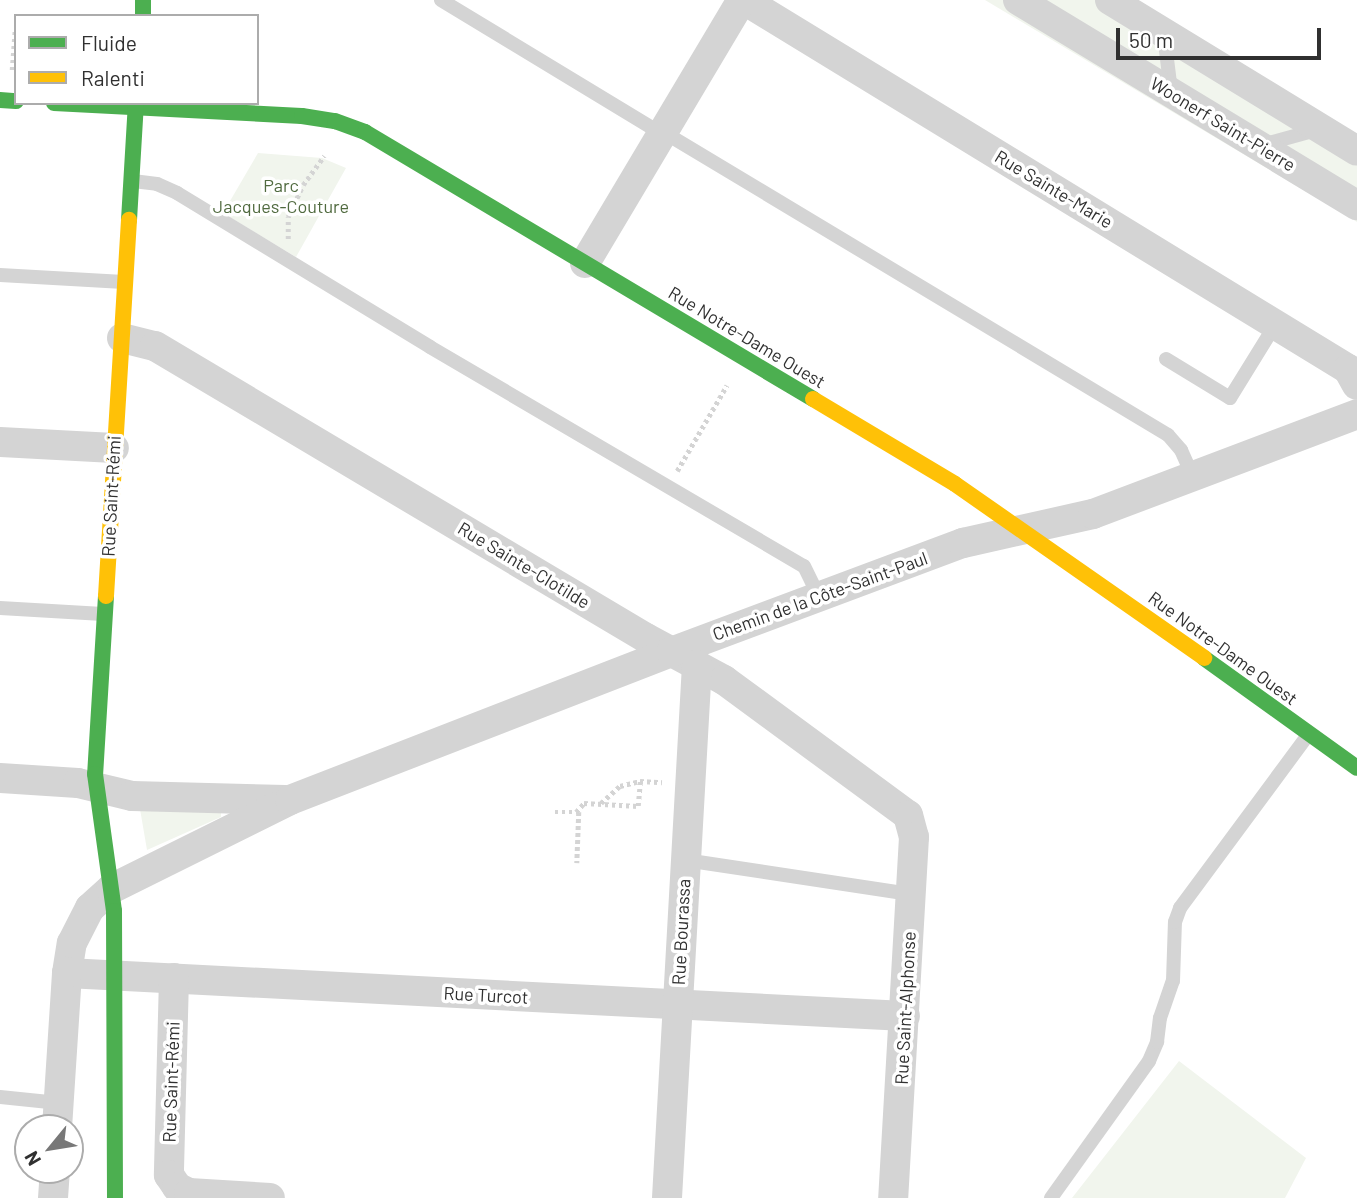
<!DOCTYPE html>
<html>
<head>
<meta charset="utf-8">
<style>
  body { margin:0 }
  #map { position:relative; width:1357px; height:1198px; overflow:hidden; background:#fff; font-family:Barlow,sans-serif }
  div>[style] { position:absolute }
  .green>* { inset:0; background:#f1f5ed }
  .path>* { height:4.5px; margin-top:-2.25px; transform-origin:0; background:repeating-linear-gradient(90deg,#d4d4d4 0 3.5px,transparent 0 7px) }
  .lane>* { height:14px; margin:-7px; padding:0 7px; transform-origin:7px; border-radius:7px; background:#d4d4d4 }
  .street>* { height:30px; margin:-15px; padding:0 15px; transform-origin:15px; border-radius:15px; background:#d4d4d4 }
  .fast>* { height:16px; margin:-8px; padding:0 8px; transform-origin:8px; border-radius:8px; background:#4caf50 }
  .slow>* { height:16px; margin:-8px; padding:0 8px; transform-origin:8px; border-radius:8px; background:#ffc107 }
  span { translate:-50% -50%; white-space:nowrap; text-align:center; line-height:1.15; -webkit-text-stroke:7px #fff; paint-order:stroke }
  .street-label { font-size:18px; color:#303030 }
  .park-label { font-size:18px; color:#506a3f }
  .legend { position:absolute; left:14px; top:14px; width:245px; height:91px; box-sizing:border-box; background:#fff; border:2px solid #acacac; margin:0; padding:9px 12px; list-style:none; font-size:21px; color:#303030 }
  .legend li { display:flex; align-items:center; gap:14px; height:35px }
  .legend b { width:35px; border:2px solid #acacac }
  .north { position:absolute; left:14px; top:1114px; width:70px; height:70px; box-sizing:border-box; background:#fff; border:2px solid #acacac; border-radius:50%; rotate:240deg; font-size:19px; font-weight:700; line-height:28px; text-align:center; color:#303030 }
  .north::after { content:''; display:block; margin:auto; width:24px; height:32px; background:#787878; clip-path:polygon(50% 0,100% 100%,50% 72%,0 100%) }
  .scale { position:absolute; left:1116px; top:28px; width:205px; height:32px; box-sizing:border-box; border:4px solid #303030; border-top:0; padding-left:9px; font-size:21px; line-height:24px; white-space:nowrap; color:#303030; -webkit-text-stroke:5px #fff; paint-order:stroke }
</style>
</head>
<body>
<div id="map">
  <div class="green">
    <div style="clip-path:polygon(985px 0,1135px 0,1357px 136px,1357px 222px)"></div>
    <div style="clip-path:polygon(258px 153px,322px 158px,346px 168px,296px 257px,223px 213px)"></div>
    <div style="clip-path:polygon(140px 809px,221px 813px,221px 817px,147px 850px)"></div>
    <div style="clip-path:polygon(1179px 1061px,1306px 1158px,1285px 1198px,1072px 1198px)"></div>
  </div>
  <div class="path">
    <div style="left:12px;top:70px;width:41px;rotate:-85.8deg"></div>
    <div style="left:288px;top:239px;width:22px;rotate:-90deg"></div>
    <div style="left:288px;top:217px;width:35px;rotate:-65deg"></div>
    <div style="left:303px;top:185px;width:36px;rotate:-54deg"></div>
    <div style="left:677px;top:471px;width:99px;rotate:-59.8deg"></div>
    <div style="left:601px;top:803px;width:25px;rotate:-42deg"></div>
    <div style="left:620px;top:786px;width:21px;rotate:-14deg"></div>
    <div style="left:555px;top:812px;width:21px"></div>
    <div style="left:576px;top:812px;width:12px;rotate:-48deg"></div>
    <div style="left:584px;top:803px;width:54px;rotate:3.2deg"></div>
    <div style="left:638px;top:806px;width:25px;rotate:-85deg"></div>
    <div style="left:640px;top:781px;width:22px;rotate:3deg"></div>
    <div style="left:576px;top:812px;width:3px"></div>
    <div style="left:579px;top:812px;width:51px;rotate:92.2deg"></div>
  </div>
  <div class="lane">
    <div style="left:441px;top:0;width:245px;rotate:31.2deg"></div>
    <div style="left:1164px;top:35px;width:56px;rotate:82.9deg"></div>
    <div style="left:675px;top:139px;width:575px;rotate:30.98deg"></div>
    <div style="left:1168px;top:435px;width:20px;rotate:49deg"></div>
    <div style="left:1181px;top:450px;width:30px;rotate:66deg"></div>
    <div style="left:1262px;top:145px;width:60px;rotate:-15.4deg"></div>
    <div style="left:133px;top:181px;width:24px;rotate:7deg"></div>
    <div style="left:157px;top:184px;width:22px;rotate:24deg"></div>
    <div style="left:177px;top:193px;width:296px;rotate:31.3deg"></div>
    <div style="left:430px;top:347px;width:433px;rotate:30.4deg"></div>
    <div style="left:804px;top:566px;width:34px;rotate:64deg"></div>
    <div style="left:0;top:275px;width:124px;rotate:3.2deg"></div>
    <div style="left:1166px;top:359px;width:75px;rotate:31.4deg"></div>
    <div style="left:1230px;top:398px;width:86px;rotate:-58.3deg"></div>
    <div style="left:0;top:608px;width:103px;rotate:3.3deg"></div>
    <div style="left:685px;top:860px;width:229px;rotate:8.6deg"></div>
    <div style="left:0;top:1097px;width:59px;rotate:5.8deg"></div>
    <div style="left:1051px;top:1198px;width:168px;rotate:-54.4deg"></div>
    <div style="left:1149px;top:1061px;width:21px;rotate:-67deg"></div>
    <div style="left:1157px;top:1042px;width:24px;rotate:-83deg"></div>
    <div style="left:1160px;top:1018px;width:39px;rotate:-71deg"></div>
    <div style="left:1173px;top:981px;width:59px;rotate:-88.1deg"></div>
    <div style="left:1175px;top:922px;width:15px;rotate:-70deg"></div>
    <div style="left:1180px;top:908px;width:215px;rotate:-53.5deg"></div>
  </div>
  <div class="street">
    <div style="left:744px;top:0;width:708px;rotate:31.42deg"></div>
    <div style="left:1348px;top:369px;width:18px;rotate:61deg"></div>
    <div style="left:1018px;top:0;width:396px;rotate:31.2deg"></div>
    <div style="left:1110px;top:0;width:289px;rotate:31.4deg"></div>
    <div style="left:585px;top:263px;width:306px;rotate:-59.2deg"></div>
    <div style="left:122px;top:338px;width:34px;rotate:14deg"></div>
    <div style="left:155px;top:346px;width:571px;rotate:30.74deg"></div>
    <div style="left:646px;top:638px;width:89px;rotate:28.3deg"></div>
    <div style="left:724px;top:680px;width:228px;rotate:36.3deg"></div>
    <div style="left:908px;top:815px;width:23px;rotate:75deg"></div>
    <div style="left:914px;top:837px;width:362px;rotate:93.3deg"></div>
    <div style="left:0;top:442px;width:114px;rotate:3deg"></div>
    <div style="left:0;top:778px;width:78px;rotate:3.7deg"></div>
    <div style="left:78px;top:783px;width:56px;rotate:13.5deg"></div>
    <div style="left:132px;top:796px;width:153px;rotate:1.5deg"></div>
    <div style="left:67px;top:973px;width:839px;rotate:2.94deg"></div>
    <div style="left:174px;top:978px;width:197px;rotate:91.5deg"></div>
    <div style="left:169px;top:1175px;width:14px;rotate:56deg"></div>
    <div style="left:177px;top:1187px;width:13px;rotate:27deg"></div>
    <div style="left:189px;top:1193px;width:81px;rotate:3.5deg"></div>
    <div style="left:57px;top:1128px;width:155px;rotate:-86.3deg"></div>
    <div style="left:67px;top:973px;width:30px;rotate:-81deg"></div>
    <div style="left:72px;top:943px;width:39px;rotate:-63deg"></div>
    <div style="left:90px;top:908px;width:28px;rotate:-42deg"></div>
    <div style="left:111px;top:889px;width:200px;rotate:-26.4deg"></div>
    <div style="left:290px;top:800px;width:409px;rotate:-21.2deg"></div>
    <div style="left:671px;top:652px;width:312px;rotate:-20.5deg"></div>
    <div style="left:963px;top:543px;width:133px;rotate:-12.6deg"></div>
    <div style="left:1093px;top:514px;width:282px;rotate:-20.7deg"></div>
    <div style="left:53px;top:1198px;width:28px;rotate:-86deg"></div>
    <div style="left:667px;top:1198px;width:534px;rotate:-86.78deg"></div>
  </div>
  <div class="fast">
    <div style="left:143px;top:0;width:16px;rotate:90deg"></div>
    <div style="left:0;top:100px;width:16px;rotate:4deg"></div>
    <div style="left:54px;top:103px;width:248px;rotate:3deg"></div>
    <div style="left:302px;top:116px;width:33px;rotate:9deg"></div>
    <div style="left:335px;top:121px;width:32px;rotate:20deg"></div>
    <div style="left:365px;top:132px;width:522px;rotate:30.79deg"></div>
    <div style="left:129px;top:220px;width:117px;rotate:-86.6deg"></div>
    <div style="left:106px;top:596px;width:178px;rotate:93.5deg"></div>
    <div style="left:95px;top:774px;width:138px;rotate:82.1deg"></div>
    <div style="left:114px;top:911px;width:287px;rotate:89.8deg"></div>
    <div style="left:1204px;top:658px;width:188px;rotate:35.7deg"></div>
  </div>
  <div class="slow">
    <div style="left:813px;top:399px;width:165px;rotate:30.9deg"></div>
    <div style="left:955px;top:484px;width:304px;rotate:34.9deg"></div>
    <div style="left:106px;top:596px;width:377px;rotate:-86.5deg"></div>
  </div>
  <div class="street-label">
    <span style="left:1223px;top:124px;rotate:31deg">Woonerf Saint-Pierre</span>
    <span style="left:1054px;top:189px;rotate:31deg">Rue Sainte-Marie</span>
    <span style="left:747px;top:337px;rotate:31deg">Rue Notre-Dame Ouest</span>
    <span style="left:111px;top:496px;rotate:-87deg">Rue Saint-Rémi</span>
    <span style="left:524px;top:565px;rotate:31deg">Rue Sainte-Clotilde</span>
    <span style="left:820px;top:596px;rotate:-20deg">Chemin de la Côte-Saint-Paul</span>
    <span style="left:1223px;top:648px;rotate:36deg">Rue Notre-Dame Ouest</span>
    <span style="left:681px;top:932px;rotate:-87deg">Rue Bourassa</span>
    <span style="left:486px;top:995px;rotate:3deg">Rue Turcot</span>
    <span style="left:905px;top:1008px;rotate:-87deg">Rue Saint-Alphonse</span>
    <span style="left:171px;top:1082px;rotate:-88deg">Rue Saint-Rémi</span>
  </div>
  <div class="park-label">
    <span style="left:281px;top:196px">Parc<br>Jacques-Couture</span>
  </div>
  <ul class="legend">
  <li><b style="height:9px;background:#4caf50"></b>Fluide</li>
  <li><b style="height:9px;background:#ffc107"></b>Ralenti</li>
  </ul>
  <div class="north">N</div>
  <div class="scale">50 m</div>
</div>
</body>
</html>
